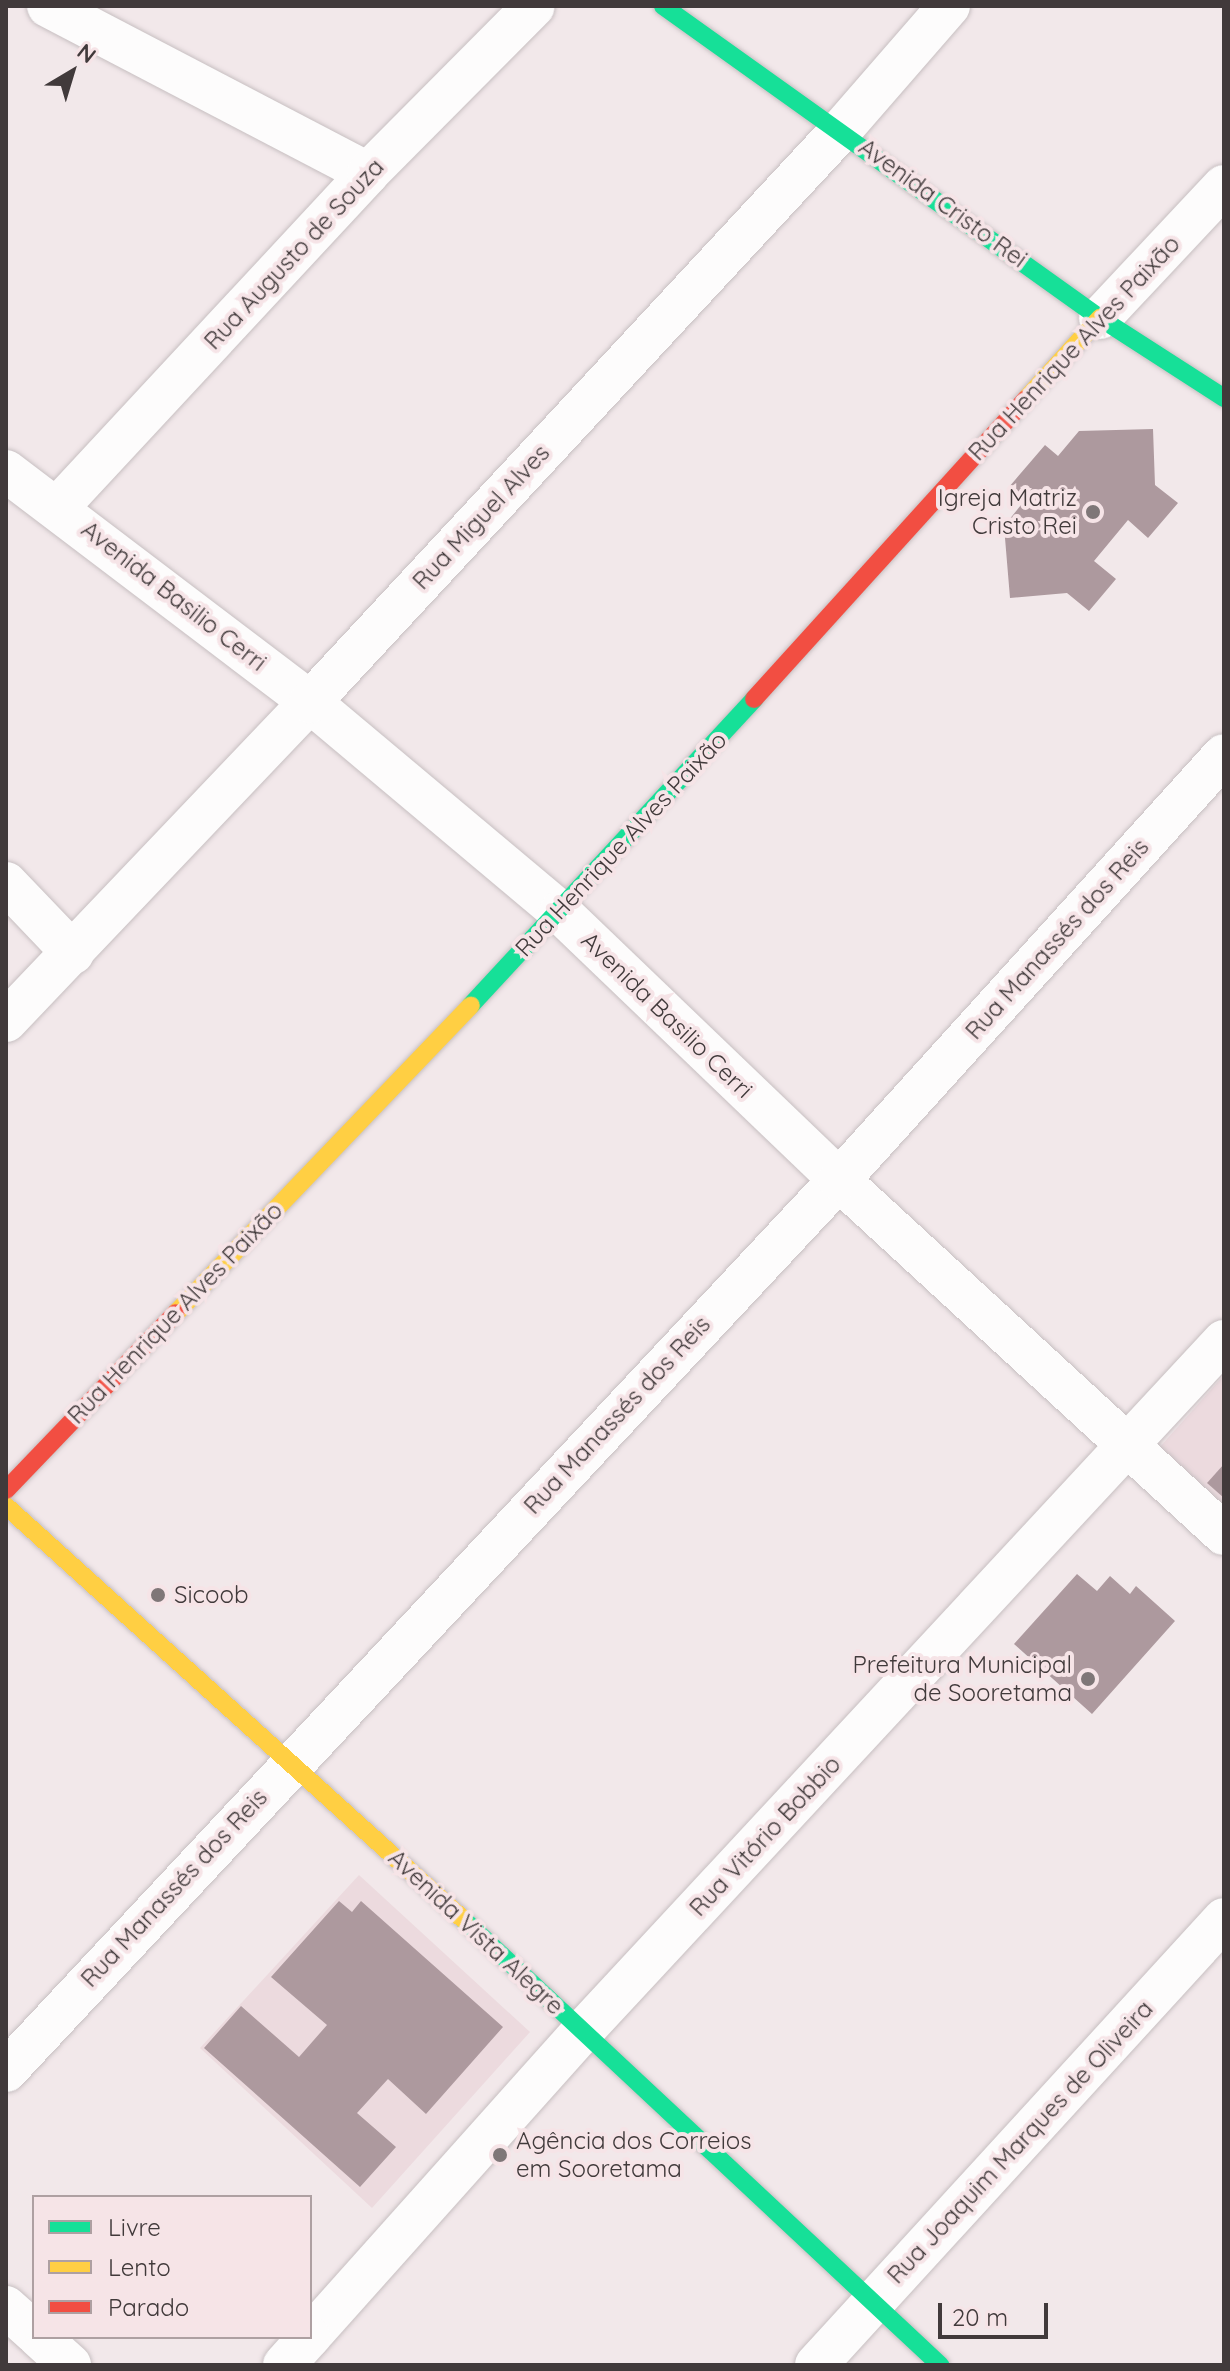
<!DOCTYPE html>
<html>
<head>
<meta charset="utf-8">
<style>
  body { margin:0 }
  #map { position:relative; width:1230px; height:2371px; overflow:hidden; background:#f2e8ea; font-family:Quicksand,sans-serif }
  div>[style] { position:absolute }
  .built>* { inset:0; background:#ecdade }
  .building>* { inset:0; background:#ad999e }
  .roads { filter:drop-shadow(0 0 2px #c7bfc1) drop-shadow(0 0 2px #c7bfc1) }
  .street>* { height:42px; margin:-21px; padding:0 21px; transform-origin:21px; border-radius:21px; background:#fdfcfc }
  .fast>* { height:18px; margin:-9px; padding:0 9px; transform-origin:9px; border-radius:9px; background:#16e098 }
  .slow>* { height:18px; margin:-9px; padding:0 9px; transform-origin:9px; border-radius:9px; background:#ffcf43 }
  .jam>* { height:18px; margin:-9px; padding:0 9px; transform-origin:9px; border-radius:9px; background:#f24e42 }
  .dots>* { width:22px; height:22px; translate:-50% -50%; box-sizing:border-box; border:4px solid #f6e4e7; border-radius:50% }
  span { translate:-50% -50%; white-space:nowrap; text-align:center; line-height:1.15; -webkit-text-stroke:8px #f6e4e7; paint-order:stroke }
  .street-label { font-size:24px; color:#413a3b }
  .poi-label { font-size:24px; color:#413a3b }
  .right { translate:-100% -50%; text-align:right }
  .left { translate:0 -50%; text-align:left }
  .frame { position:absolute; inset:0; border:8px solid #413a3b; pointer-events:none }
  .legend { position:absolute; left:32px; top:2195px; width:280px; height:144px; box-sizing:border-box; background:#f6e4e7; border:2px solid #aea0a2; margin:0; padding:10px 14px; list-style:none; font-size:24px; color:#413a3b }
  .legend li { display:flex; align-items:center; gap:16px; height:40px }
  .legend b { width:40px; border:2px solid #aea0a2 }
  .north { position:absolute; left:32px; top:32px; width:80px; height:80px; -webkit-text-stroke:6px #f6e4e7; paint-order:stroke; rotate:38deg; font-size:22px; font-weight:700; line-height:32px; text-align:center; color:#413a3b }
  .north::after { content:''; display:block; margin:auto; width:28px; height:36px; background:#413a3b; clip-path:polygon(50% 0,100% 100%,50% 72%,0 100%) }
  .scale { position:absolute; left:938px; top:2303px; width:110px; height:36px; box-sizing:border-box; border:4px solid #413a3b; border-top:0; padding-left:10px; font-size:24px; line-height:28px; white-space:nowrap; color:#413a3b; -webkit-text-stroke:6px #f6e4e7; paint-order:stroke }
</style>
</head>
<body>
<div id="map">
  <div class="built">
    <div style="clip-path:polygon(1224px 1375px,1224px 1507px,1159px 1448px)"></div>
    <div style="clip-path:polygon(359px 1875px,530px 2032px,372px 2208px,200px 2048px)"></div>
  </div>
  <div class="building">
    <div style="clip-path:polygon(1153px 429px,1155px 485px,1178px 503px,1148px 538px,1128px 520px,1094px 561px,1116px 579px,1089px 611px,1067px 593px,1010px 598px,1004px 526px,1025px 500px,1009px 487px,1045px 445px,1058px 456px,1079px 431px)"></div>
    <div style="clip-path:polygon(1224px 1464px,1224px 1498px,1207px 1483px)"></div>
    <div style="clip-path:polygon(1077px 1574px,1097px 1591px,1110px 1576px,1130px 1594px,1136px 1586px,1175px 1621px,1092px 1714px,1014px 1644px)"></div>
    <div style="clip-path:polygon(339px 1901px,352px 1912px,361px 1901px,503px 2027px,426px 2114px,388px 2079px,357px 2113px,396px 2147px,360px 2187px,204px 2048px,241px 2006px,299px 2057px,327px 2025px,271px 1977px)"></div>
  </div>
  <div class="roads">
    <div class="street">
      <div style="left:48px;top:6px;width:361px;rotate:27.6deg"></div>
      <div style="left:1100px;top:318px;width:181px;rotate:-46.8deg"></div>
      <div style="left:6px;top:471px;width:382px;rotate:37.2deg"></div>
      <div style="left:310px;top:702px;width:326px;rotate:40deg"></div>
      <div style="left:560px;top:912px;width:387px;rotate:43.8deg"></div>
      <div style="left:839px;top:1180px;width:523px;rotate:42.6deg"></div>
      <div style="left:59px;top:506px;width:454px;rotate:-47.1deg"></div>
      <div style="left:368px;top:173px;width:235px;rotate:-45.2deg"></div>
      <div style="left:6px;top:883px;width:97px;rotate:46.3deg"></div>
      <div style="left:6px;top:1021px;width:441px;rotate:-46.4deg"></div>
      <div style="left:310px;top:702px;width:782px;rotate:-47.12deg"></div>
      <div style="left:842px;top:129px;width:163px;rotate:-49deg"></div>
      <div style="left:6px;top:2071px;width:1220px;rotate:-46.93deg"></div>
      <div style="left:839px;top:1180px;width:573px;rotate:-47.83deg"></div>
      <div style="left:6px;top:2307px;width:38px;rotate:42deg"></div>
      <div style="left:310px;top:2336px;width:408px;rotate:-48.2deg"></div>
      <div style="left:582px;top:2032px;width:943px;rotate:-47.11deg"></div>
      <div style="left:39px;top:2337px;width:42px;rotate:42.1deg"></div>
      <div style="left:284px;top:2365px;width:38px;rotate:-48deg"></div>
      <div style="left:816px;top:2365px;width:604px;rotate:-47.55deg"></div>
    </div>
    <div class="fast">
      <div style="left:663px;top:6px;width:537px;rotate:35.53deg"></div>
      <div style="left:1100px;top:318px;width:148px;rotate:32.8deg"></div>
      <div style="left:471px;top:1005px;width:417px;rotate:-47.2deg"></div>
      <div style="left:464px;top:1920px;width:652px;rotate:43.07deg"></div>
    </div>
    <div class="slow">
      <div style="left:1026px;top:399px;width:110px;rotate:-47.6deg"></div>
      <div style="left:176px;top:1313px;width:426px;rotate:-46.2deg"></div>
      <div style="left:6px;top:1506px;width:617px;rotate:42.11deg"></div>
    </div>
    <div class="jam">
      <div style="left:754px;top:699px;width:405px;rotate:-47.8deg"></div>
      <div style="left:6px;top:1490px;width:245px;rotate:-46.2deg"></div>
    </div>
  </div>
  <div class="dots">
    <div style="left:1093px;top:512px;background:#7f7778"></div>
    <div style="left:158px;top:1595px;background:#7f7778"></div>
    <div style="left:1088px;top:1679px;background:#7f7778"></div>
    <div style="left:500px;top:2155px;background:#7f7778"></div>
  </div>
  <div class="street-label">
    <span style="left:943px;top:203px;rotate:36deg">Avenida Cristo Rei</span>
    <span style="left:294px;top:254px;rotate:-47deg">Rua Augusto de Souza</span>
    <span style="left:1074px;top:348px;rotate:-47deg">Rua Henrique Alves Paixão</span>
    <span style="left:481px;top:517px;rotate:-47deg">Rua Miguel Alves</span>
    <span style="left:174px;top:596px;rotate:38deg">Avenida Basilio Cerri</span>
    <span style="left:621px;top:844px;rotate:-47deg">Rua Henrique Alves Paixão</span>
    <span style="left:1057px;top:939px;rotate:-48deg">Rua Manassés dos Reis</span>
    <span style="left:667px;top:1015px;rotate:44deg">Avenida Basilio Cerri</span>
    <span style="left:175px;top:1313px;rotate:-46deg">Rua Henrique Alves Paixão</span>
    <span style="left:617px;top:1415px;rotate:-47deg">Rua Manassés dos Reis</span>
    <span style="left:765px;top:1836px;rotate:-47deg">Rua Vitório Bobbio</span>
    <span style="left:174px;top:1888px;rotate:-47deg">Rua Manassés dos Reis</span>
    <span style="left:476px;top:1932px;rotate:43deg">Avenida Vista Alegre</span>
    <span style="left:1020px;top:2142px;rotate:-47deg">Rua Joaquim Marques de Oliveira</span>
  </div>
  <div class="poi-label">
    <span class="right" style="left:1077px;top:512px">Igreja Matriz<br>Cristo Rei</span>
    <span class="left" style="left:174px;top:1595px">Sicoob</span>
    <span class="right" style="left:1072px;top:1679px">Prefeitura Municipal<br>de Sooretama</span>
    <span class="left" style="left:516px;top:2155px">Agência dos Correios<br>em Sooretama</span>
  </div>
  <div class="frame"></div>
  <ul class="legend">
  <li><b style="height:10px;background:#16e098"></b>Livre</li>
  <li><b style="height:10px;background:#ffcf43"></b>Lento</li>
  <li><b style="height:10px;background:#f24e42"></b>Parado</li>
  </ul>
  <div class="north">N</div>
  <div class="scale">20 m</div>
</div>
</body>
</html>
